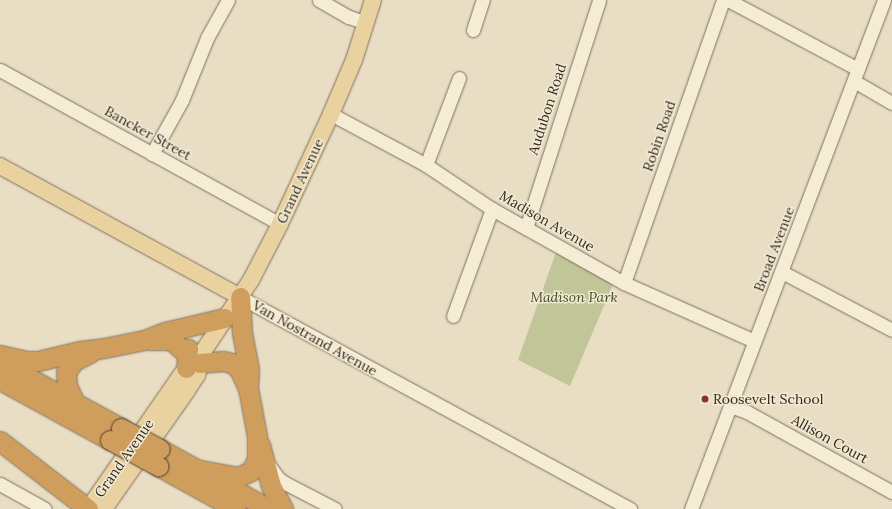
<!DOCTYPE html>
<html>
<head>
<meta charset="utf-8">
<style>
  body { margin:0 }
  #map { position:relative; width:892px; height:509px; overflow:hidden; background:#e9dec4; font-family:Lora,serif }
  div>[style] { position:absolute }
  .green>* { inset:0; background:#c1c699 }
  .roads { filter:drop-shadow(0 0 1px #82705c) drop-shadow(0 0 1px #82705c) }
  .minor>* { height:13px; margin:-6.5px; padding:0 6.5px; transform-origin:6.5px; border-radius:6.5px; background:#f5ecd6 }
  .major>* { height:16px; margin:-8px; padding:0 8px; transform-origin:8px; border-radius:8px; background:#e9d29f }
  .highway>* { height:19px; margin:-9.5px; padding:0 9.5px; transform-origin:9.5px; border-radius:9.5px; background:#d09e5c }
  .bridges { filter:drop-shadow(0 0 1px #503f30) drop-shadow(0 0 1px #503f30) }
  .highway-bridge>* { height:19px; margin:-9.5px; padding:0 9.5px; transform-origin:9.5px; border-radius:9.5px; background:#d09e5c }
  .dots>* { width:11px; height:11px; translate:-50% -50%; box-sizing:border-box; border:2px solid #f1e9d2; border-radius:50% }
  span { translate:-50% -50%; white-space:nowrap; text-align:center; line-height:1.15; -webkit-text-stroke:3px #f1e9d2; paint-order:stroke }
  .street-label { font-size:14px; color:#33291f }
  .park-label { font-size:14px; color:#444e27; font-style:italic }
  .poi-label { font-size:14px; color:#33291f }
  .left { translate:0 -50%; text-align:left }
</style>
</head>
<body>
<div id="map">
  <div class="green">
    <div style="clip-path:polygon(556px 252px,614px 282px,570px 386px,518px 360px)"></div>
  </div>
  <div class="roads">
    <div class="minor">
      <div style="left:319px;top:0;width:34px;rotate:30deg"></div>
      <div style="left:349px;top:17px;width:18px;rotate:19deg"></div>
      <div style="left:728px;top:0;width:147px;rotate:28deg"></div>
      <div style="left:473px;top:30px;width:32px;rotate:-72deg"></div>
      <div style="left:0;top:70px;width:320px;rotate:28.8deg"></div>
      <div style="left:854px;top:81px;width:44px;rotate:30.1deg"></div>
      <div style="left:331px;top:114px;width:108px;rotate:28.2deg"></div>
      <div style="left:426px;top:165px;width:79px;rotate:33.7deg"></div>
      <div style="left:492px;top:209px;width:151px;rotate:29.3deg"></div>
      <div style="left:624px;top:283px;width:142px;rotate:24deg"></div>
      <div style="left:152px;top:154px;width:62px;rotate:-60.9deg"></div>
      <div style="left:182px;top:100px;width:67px;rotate:-68deg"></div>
      <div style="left:207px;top:38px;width:43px;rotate:-61.1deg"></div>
      <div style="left:426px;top:165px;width:93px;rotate:-69.2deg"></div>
      <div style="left:526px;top:228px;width:239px;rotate:-72.2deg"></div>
      <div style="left:782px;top:272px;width:124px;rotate:27.8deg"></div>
      <div style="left:624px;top:283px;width:300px;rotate:-70.7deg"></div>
      <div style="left:240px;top:297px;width:444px;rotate:28.5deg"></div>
      <div style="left:453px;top:316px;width:114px;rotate:-70deg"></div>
      <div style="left:730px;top:406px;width:18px;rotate:19deg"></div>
      <div style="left:747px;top:412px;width:166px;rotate:28.9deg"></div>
      <div style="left:268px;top:464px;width:17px;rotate:54deg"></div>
      <div style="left:278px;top:478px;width:9px;rotate:36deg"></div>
      <div style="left:285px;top:483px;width:56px;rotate:27.5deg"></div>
      <div style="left:0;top:484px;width:51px;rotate:29.1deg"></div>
      <div style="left:691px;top:509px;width:544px;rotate:-69.23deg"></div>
    </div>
    <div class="major">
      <div style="left:0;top:166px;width:273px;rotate:28.6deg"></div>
      <div style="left:88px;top:509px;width:172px;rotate:-55.2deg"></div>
      <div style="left:186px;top:368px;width:25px;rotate:-45deg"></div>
      <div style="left:204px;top:350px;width:84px;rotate:-56.1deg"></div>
      <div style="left:251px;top:280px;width:63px;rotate:-62.6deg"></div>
      <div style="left:280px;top:224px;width:121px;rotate:-65.1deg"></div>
      <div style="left:331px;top:114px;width:59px;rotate:-66.9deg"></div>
      <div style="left:354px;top:60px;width:63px;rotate:-72.4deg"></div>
      <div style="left:104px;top:509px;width:143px;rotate:-55deg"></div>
      <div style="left:186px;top:392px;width:20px;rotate:-57deg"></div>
      <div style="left:197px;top:375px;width:25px;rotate:-74deg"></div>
    </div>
    <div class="highway">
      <div style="left:150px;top:340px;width:18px"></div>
      <div style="left:168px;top:340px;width:8px;rotate:23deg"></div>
      <div style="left:175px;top:343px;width:8px;rotate:45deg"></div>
      <div style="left:181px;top:349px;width:7px"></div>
      <div style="left:188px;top:349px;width:19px;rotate:96deg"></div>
      <div style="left:0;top:355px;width:26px;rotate:13deg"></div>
      <div style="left:25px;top:361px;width:13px"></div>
      <div style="left:38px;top:361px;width:43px;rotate:-13.4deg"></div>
      <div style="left:80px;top:351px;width:24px;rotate:-7deg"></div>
      <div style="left:104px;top:348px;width:41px;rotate:-11.3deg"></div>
      <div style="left:144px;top:340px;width:22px;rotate:-21deg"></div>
      <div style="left:165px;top:332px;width:61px;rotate:-13.3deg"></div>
      <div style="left:0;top:362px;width:138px;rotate:28.6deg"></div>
      <div style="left:200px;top:363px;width:23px;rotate:-5deg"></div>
      <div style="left:223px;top:361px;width:9px;rotate:13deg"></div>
      <div style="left:232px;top:363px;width:9px;rotate:41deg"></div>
      <div style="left:239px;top:369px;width:19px;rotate:65deg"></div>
      <div style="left:0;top:380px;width:125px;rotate:28.6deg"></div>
      <div style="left:75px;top:403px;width:19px;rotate:-115deg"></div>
      <div style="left:67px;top:386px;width:14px;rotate:-94deg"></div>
      <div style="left:66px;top:372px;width:14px;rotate:-54deg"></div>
      <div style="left:74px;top:361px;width:18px;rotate:-27deg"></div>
      <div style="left:0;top:441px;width:111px;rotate:37.7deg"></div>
      <div style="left:260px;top:445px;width:42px;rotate:75deg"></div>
      <div style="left:271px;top:486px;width:26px;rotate:62deg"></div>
      <div style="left:160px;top:449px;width:124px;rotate:28.8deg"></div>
      <div style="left:158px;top:466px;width:89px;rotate:28.9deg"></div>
      <div style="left:195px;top:469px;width:44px;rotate:10.5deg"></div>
      <div style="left:238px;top:477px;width:14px;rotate:-25deg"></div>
      <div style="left:251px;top:471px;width:13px;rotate:-63deg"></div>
      <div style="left:257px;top:459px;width:23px;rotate:-90deg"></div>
      <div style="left:257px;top:436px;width:49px;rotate:-100.6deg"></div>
      <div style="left:248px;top:388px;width:19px;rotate:-87deg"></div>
      <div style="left:249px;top:369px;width:37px;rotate:-101deg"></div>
      <div style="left:242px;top:333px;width:36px;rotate:-93deg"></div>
    </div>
  </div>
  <div class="bridges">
    <div class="highway-bridge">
      <div style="left:121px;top:428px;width:44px;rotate:28.3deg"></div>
      <div style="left:110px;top:440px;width:55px;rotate:28.4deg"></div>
    </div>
  </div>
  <div class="dots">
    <div style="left:705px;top:399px;background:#8b3232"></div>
  </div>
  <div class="street-label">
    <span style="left:547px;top:109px;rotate:-72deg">Audubon Road</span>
    <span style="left:148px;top:133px;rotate:29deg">Bancker Street</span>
    <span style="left:659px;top:136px;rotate:-71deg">Robin Road</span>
    <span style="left:300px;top:181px;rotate:-65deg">Grand Avenue</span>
    <span style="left:547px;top:221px;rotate:30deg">Madison Avenue</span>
    <span style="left:774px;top:249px;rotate:-69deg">Broad Avenue</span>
    <span style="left:315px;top:338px;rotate:29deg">Van Nostrand Avenue</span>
    <span style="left:830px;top:439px;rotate:29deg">Allison Court</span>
    <span style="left:124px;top:458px;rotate:-55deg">Grand Avenue</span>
  </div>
  <div class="park-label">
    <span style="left:574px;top:297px">Madison Park</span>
  </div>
  <div class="poi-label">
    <span class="left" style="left:713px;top:399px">Roosevelt School</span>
  </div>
</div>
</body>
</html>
